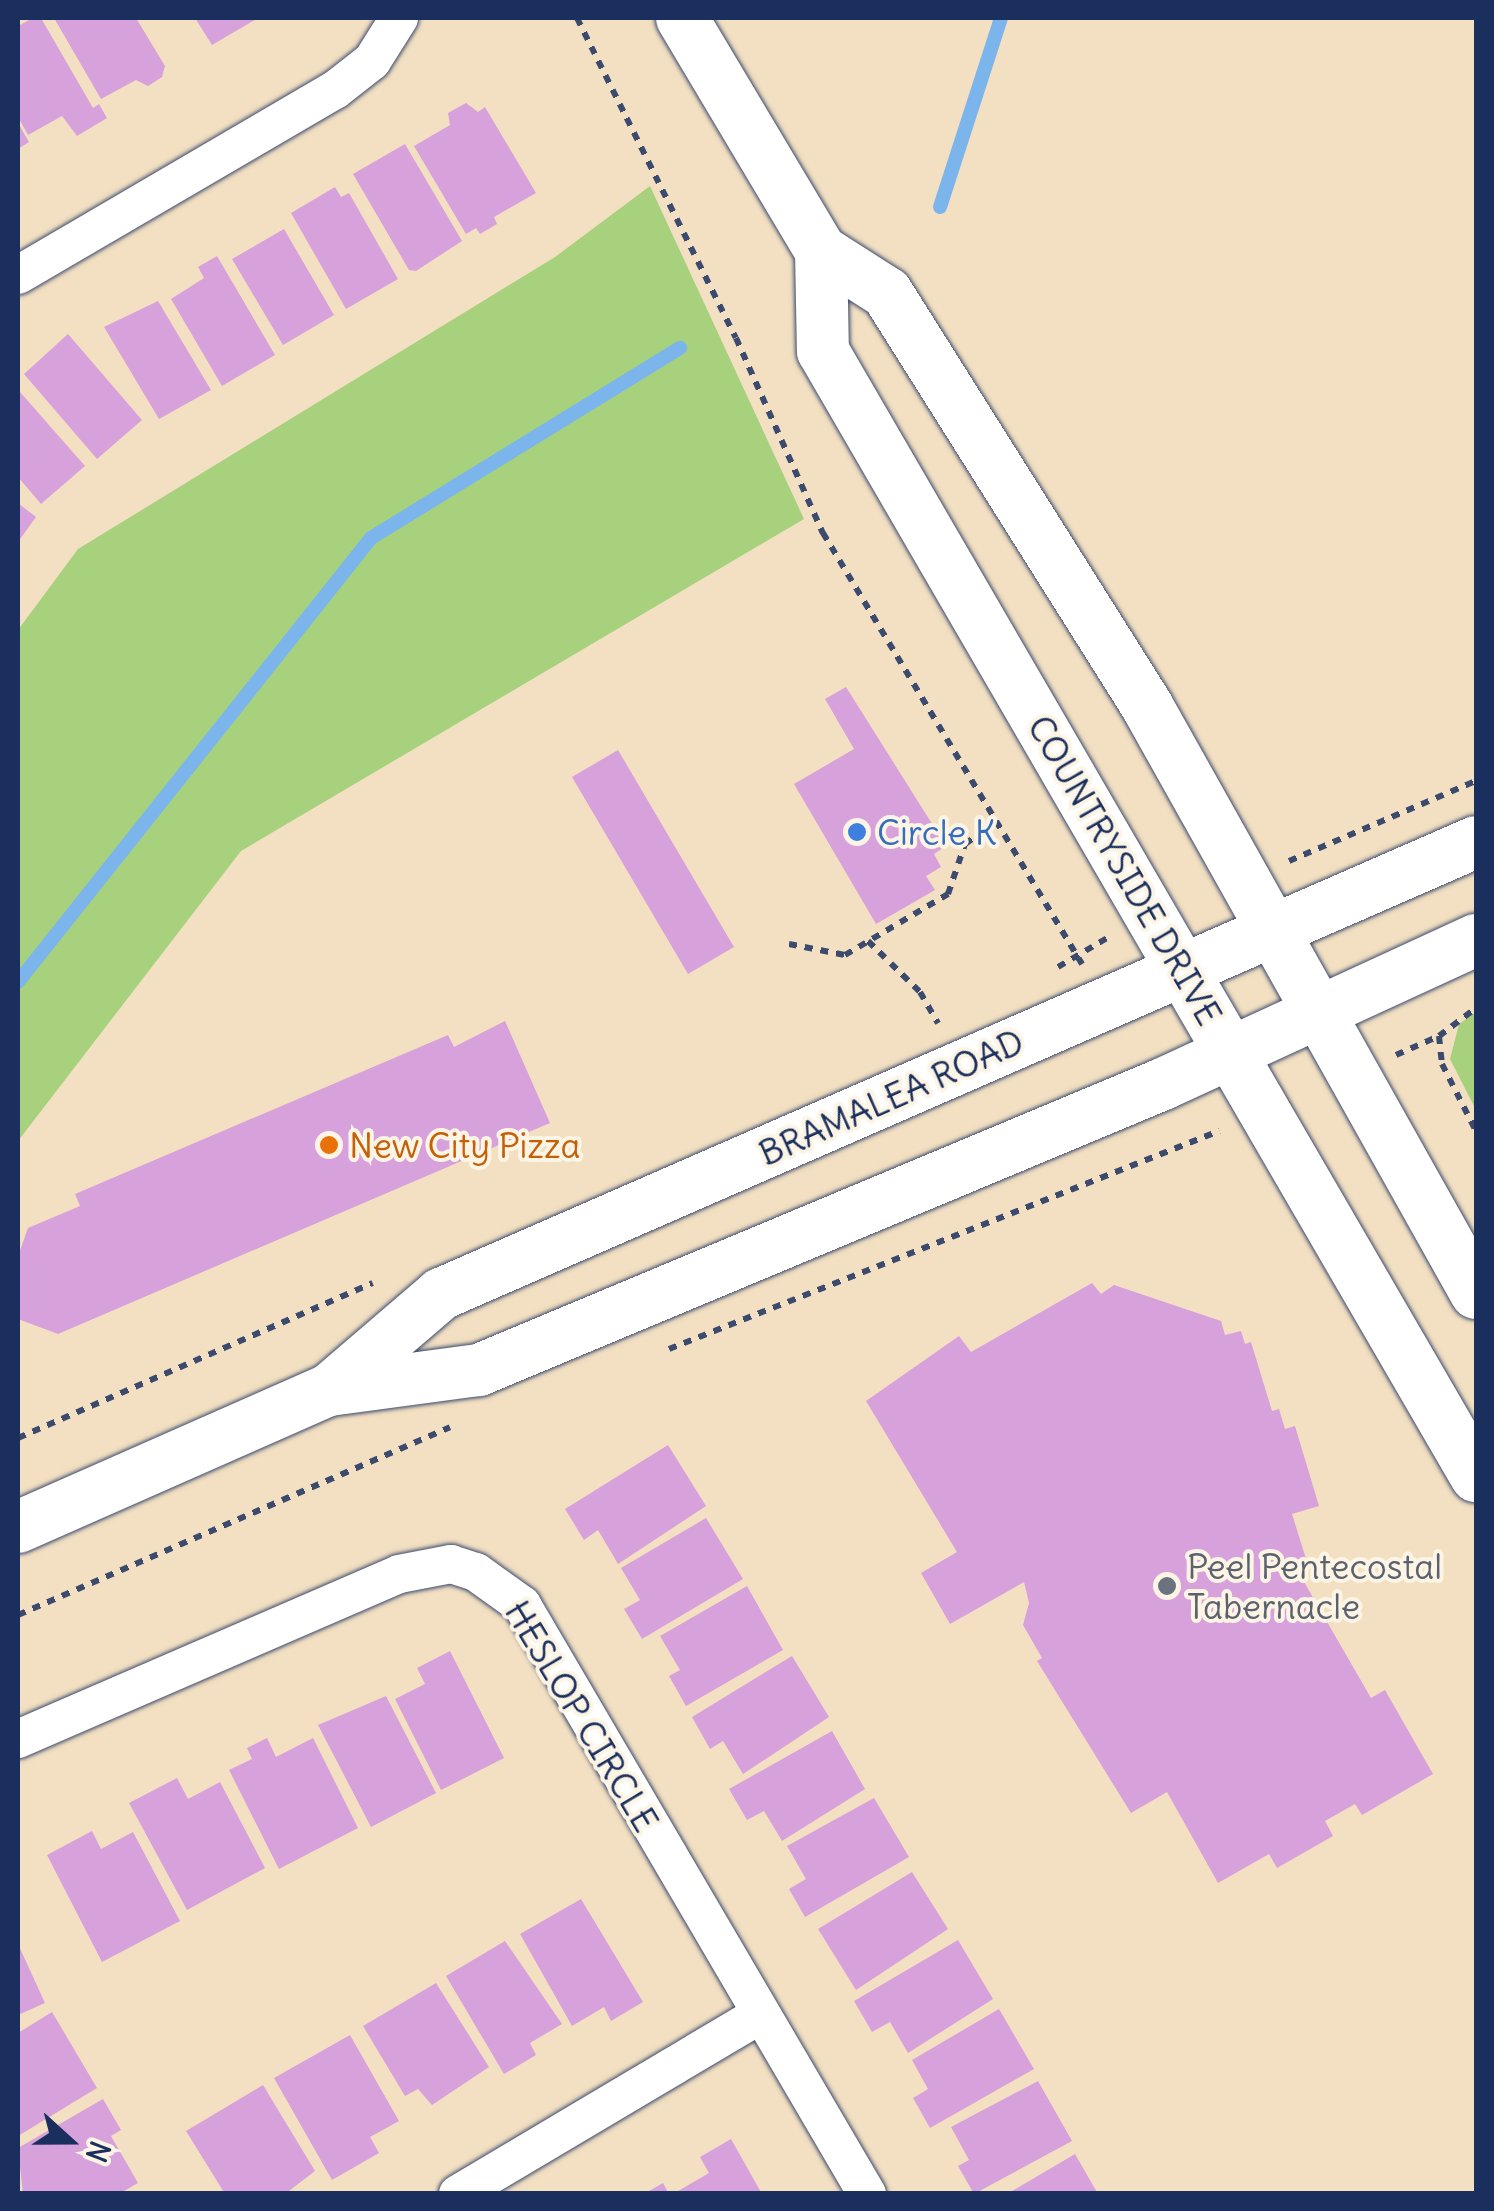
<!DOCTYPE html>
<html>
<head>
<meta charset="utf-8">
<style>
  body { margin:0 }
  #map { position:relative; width:1494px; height:2211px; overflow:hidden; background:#f3e0c2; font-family:Delius,sans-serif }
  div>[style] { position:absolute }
  .green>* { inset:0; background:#a7d17d }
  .stream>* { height:14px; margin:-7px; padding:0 7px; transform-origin:7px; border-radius:7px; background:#7bb5ec }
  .building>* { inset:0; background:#d7a1dc }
  .path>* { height:6px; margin-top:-3px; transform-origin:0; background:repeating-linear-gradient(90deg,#3b4a6d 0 8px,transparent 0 16px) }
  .roads { filter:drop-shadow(0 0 2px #3b4a6d) drop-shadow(0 0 2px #3b4a6d) }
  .minor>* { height:38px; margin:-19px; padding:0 19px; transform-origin:19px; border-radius:19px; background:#fff }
  .secondary>* { height:52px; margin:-26px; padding:0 26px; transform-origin:26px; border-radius:26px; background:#fff }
  .dots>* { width:28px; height:28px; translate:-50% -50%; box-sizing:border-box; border:5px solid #fcf5e5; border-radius:50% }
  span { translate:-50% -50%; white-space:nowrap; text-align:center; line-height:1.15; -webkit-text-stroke:8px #fcf5e5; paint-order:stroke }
  .shop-label { font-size:35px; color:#366cbe }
  .left { translate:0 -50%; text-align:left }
  .street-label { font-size:35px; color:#1b2f5e }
  .food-label { font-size:35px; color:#c56008 }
  .worship-label { font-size:35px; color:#5b616d }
  .frame { position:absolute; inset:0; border:20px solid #1b2f5e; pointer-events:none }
  .north { position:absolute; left:20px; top:2091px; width:100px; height:100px; -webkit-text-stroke:8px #fcf5e5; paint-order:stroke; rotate:111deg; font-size:28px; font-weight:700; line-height:40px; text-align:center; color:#1b2f5e }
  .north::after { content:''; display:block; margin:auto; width:35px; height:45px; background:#1b2f5e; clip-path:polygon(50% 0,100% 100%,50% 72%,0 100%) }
</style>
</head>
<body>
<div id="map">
  <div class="green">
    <div style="clip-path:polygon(650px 186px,804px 519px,241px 851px,18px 1141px,18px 630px,78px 549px,555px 257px)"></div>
    <div style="clip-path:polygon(1476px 1012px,1476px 1110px,1450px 1059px,1459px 1024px)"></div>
  </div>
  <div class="stream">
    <div style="left:940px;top:207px;width:199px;rotate:-72.1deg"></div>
    <div style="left:18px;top:982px;width:567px;rotate:-51.51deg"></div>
    <div style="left:371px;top:538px;width:363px;rotate:-31.6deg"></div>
  </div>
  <div class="building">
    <div style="clip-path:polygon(33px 18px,41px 18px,93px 108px,99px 104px,107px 118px,77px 136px,62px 116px,28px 135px,18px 117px,18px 26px)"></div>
    <div style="clip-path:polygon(54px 18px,136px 18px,165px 66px,162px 77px,148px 86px,136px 80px,101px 99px)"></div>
    <div style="clip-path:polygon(195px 18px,258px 18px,212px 45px)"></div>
    <div style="clip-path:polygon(466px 103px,478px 112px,485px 107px,536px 193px,494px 217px,497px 224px,480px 234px,476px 228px,466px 234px,414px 146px,450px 125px,448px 113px)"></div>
    <div style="clip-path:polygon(18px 123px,29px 142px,18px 149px)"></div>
    <div style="clip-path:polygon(405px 144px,462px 241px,416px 271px,409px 270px,353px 174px)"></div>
    <div style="clip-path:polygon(335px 187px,341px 197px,349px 193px,398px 279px,346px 309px,291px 213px)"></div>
    <div style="clip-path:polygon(284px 229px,334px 315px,283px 345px,232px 259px)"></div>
    <div style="clip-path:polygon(217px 256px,275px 355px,222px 386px,171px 299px,204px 278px,198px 267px)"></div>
    <div style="clip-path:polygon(158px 301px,211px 390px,159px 419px,104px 327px)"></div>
    <div style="clip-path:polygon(68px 334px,142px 420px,97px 459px,24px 374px)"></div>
    <div style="clip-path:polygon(20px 392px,85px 466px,41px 504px,18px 477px)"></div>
    <div style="clip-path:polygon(18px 503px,36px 517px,18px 542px)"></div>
    <div style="clip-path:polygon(846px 687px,946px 846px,934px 854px,941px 867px,926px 876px,935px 890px,876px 924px,794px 784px,854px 749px,825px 699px)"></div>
    <div style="clip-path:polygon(618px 750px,734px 947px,688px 974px,572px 777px)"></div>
    <div style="clip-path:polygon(505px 1021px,550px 1123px,58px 1334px,18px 1319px,18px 1256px,28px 1228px,80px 1206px,75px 1194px,448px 1035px,454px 1047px)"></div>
    <div style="clip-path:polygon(1092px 1283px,1101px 1294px,1114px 1285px,1221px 1321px,1225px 1335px,1241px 1331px,1245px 1344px,1251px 1342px,1272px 1411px,1279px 1409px,1285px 1429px,1295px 1426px,1319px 1506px,1292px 1514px,1307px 1562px,1296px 1568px,1371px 1698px,1385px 1690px,1433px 1774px,1362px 1815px,1355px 1804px,1325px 1821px,1333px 1836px,1277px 1868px,1269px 1854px,1218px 1883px,1167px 1792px,1131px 1813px,1037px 1661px,1042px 1658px,1023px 1625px,1029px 1603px,1024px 1582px,950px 1624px,921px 1573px,957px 1552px,866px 1401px,959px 1336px,971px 1352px)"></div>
    <div style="clip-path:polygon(668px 1445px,706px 1506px,618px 1564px,598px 1530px,584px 1540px,565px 1509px)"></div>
    <div style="clip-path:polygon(706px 1518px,743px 1579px,642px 1639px,624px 1609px,640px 1600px,621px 1568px)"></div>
    <div style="clip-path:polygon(747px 1586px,783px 1650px,686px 1706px,669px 1676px,680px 1670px,660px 1636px)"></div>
    <div style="clip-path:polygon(450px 1651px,504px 1758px,441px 1790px,395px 1699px,425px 1684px,417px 1668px)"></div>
    <div style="clip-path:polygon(792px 1656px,829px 1717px,743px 1774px,723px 1741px,710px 1749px,692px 1717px)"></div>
    <div style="clip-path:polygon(386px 1696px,436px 1793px,371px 1827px,318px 1725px)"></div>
    <div style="clip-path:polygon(832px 1731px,865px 1789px,782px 1841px,764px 1811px,747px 1820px,729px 1789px)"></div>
    <div style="clip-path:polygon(267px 1738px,276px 1757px,313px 1738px,358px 1828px,279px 1869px,229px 1770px,252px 1759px,247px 1748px)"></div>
    <div style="clip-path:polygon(177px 1778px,188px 1799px,220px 1782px,265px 1868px,187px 1910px,129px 1803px)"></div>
    <div style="clip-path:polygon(874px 1798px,909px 1857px,805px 1917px,789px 1889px,806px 1879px,787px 1846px)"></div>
    <div style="clip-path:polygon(92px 1831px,101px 1849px,133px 1832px,180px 1921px,102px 1962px,47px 1855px)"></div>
    <div style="clip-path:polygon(912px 1872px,948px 1929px,856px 1990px,818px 1929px)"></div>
    <div style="clip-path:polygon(581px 1899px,643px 2002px,611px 2021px,604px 2007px,572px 2026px,520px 1934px)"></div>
    <div style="clip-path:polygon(958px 1940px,993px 1999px,908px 2053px,890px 2022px,872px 2032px,854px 2001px)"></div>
    <div style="clip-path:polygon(505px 1941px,562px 2024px,530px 2043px,536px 2055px,504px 2074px,446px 1976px)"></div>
    <div style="clip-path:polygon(18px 1944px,45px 2003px,18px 2015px)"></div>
    <div style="clip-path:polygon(436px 1983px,489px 2067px,432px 2105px,418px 2089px,405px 2096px,363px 2026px)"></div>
    <div style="clip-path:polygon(999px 2009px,1034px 2069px,930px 2128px,913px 2098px,928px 2089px,912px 2060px)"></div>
    <div style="clip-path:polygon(52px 2012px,97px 2088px,18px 2136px,18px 2033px)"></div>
    <div style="clip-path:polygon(350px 2035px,399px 2121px,370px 2137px,379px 2153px,332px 2180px,274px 2078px)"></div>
    <div style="clip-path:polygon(1038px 2081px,1072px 2141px,974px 2194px,958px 2166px,969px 2160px,951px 2127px)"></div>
    <div style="clip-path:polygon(263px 2085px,315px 2171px,285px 2194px,225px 2194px,186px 2131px)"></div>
    <div style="clip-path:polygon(103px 2099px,121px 2130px,111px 2136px,138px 2183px,119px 2194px,23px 2194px,18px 2148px)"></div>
    <div style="clip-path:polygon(731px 2139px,762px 2194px,673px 2194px,709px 2173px,700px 2157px)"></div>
    <div style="clip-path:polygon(1075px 2154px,1098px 2194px,1007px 2194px)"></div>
    <div style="clip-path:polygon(663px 2183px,669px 2194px,644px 2194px)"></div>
  </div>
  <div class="path">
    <div style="left:577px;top:18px;width:357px;rotate:63.6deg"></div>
    <div style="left:736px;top:338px;width:214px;rotate:66deg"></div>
    <div style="left:823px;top:533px;width:503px;rotate:59deg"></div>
    <div style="left:1289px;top:861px;width:203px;rotate:-23.2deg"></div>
    <div style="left:868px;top:941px;width:73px;rotate:44.4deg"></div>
    <div style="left:920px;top:992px;width:36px;rotate:60deg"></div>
    <div style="left:789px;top:944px;width:57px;rotate:11.1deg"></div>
    <div style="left:845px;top:955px;width:120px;rotate:-30.6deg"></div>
    <div style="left:948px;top:894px;width:53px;rotate:-71.2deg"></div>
    <div style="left:965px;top:844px;width:38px;rotate:-35deg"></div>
    <div style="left:1058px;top:967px;width:57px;rotate:-30.6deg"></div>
    <div style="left:1439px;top:1036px;width:28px;rotate:84deg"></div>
    <div style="left:1442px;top:1064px;width:75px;rotate:63.1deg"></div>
    <div style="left:1396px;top:1055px;width:47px;rotate:-23.8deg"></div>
    <div style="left:1439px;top:1036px;width:46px;rotate:-37.1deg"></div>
    <div style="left:669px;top:1349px;width:592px;rotate:-21.62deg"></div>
    <div style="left:18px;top:1438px;width:387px;rotate:-23.6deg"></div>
    <div style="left:18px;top:1615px;width:471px;rotate:-23.5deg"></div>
  </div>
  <div class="roads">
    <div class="minor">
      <div style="left:18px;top:275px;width:367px;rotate:-30.3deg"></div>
      <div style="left:335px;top:90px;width:47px;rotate:-38.1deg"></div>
      <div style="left:372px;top:61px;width:51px;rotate:-57.9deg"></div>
      <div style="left:18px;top:1739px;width:415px;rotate:-23.4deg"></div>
      <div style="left:399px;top:1574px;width:53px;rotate:-10.9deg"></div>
      <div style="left:451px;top:1564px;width:26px;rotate:18deg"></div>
      <div style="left:476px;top:1572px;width:57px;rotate:35.7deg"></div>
      <div style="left:522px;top:1605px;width:683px;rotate:59.64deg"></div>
      <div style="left:458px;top:2194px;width:351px;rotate:-30.7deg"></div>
    </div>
    <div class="secondary">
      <div style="left:682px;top:18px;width:271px;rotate:59.2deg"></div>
      <div style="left:821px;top:251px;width:78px;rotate:32.5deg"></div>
      <div style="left:887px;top:293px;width:488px;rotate:57.8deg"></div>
      <div style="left:1147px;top:706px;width:673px;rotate:60.73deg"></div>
      <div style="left:821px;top:251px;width:100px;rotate:88.9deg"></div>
      <div style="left:823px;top:351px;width:1301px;rotate:59.87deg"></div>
      <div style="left:329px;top:1390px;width:148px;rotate:-40.6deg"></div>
      <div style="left:441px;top:1294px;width:1129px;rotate:-23.59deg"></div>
      <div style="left:18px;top:1527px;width:340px;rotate:-23.8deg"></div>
      <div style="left:329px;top:1390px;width:151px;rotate:-7.6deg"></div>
      <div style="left:479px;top:1370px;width:741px;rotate:-22.69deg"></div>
      <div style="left:1163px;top:1084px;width:345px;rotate:-24.7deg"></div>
    </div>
  </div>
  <div class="dots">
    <div style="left:857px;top:832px;background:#3f7fe0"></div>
    <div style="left:329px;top:1145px;background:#e8710a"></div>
    <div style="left:1167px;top:1586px;background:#6b7280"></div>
  </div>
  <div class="shop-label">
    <span class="left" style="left:877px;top:832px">Circle K</span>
  </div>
  <div class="street-label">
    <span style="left:1125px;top:870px;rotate:60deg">COUNTRYSIDE DRIVE</span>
    <span style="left:891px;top:1097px;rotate:-24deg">BRAMALEA ROAD</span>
    <span style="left:582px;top:1716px;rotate:59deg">HESLOP CIRCLE</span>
  </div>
  <div class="food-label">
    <span class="left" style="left:349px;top:1145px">New City Pizza</span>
  </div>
  <div class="worship-label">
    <span class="left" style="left:1187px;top:1586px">Peel Pentecostal<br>Tabernacle</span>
  </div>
  <div class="frame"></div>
  <div class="north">N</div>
</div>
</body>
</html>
